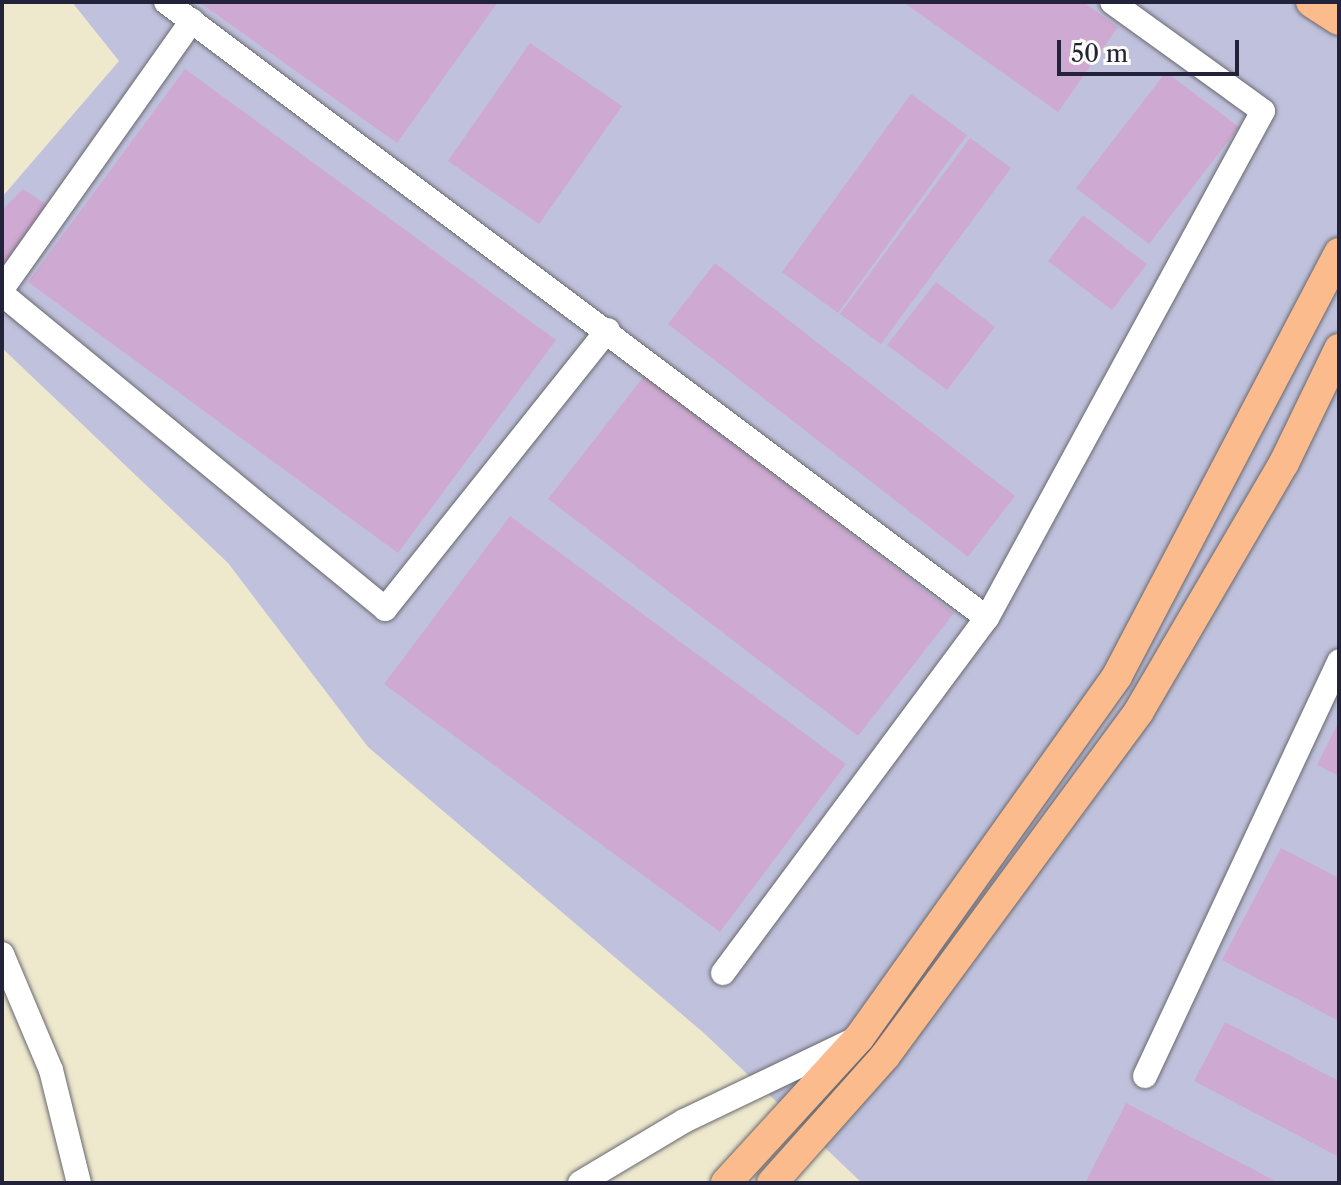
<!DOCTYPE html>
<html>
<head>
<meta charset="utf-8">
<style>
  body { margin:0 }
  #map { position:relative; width:1341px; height:1185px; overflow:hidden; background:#eee9cd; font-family:"Libre Caslon Text",serif }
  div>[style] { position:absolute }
  .industrial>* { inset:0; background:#c0c2dd }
  .building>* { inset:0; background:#cea9d1 }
  .roads { filter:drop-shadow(0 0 2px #69686e) drop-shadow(0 0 2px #69686e) }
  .minor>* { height:24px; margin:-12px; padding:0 12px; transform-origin:12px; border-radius:12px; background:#fff }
  .major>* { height:30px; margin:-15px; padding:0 15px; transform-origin:15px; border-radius:15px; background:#fbbb8d }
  span { translate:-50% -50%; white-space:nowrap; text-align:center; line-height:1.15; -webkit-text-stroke:6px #fdfcf7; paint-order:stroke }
  .frame { position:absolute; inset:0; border:4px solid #22223b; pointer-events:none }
  .scale { position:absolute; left:1057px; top:40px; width:182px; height:36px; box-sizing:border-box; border:4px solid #22223b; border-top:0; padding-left:10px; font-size:24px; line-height:28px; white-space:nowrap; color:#22223b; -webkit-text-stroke:6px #fdfcf7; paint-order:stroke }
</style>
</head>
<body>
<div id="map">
  <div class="industrial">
    <div style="clip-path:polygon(72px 2px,1339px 2px,1339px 1183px,862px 1183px,705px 1034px,368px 747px,228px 563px,2px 348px,2px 197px,119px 61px)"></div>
  </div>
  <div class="building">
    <div style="clip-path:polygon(199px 2px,498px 2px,397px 143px)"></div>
    <div style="clip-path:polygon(903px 2px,1083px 2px,1118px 27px,1058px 112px)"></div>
    <div style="clip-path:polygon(530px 43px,622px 106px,539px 224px,448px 161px)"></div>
    <div style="clip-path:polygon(185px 69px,556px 340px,398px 553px,28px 282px)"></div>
    <div style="clip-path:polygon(1166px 72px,1239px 127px,1149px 244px,1076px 188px)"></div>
    <div style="clip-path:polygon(911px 94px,967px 135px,838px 313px,782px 272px)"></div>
    <div style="clip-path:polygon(970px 138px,1011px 168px,881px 344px,840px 314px)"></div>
    <div style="clip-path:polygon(23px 189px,47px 205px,2px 273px,2px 210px)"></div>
    <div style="clip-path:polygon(1083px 215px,1147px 264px,1112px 310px,1048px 261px)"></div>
    <div style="clip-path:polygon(715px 263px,1015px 496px,968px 557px,668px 324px)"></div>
    <div style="clip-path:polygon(936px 282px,995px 327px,947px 390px,887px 345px)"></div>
    <div style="clip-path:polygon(644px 376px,954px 613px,858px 736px,548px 499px)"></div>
    <div style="clip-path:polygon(510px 516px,846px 764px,720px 932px,384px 684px)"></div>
    <div style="clip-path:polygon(1339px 721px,1339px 776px,1317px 765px)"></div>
    <div style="clip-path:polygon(1281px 848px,1339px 878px,1339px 1021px,1222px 960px)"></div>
    <div style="clip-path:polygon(1225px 1022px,1339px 1081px,1339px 1157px,1194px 1081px)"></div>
    <div style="clip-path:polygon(1126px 1103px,1279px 1183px,1085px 1183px)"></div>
  </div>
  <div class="roads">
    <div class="minor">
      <div style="left:166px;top:2px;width:1026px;rotate:36.88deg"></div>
      <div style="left:2px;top:289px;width:329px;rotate:-54.7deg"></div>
      <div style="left:2px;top:294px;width:496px;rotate:39.4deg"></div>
      <div style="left:385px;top:609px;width:357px;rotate:-51.4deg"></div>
      <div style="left:2px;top:954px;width:126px;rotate:67.1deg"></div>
      <div style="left:51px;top:1070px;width:116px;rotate:76.1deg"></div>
      <div style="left:723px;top:973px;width:442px;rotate:-53.4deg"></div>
      <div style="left:987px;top:618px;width:577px;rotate:-61.44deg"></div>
      <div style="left:1263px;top:111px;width:186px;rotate:-144.2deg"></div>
      <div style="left:1145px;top:1076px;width:458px;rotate:-64.9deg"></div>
      <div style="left:580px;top:1183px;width:121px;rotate:-30.8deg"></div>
      <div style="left:684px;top:1121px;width:187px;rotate:-25.6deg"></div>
    </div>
    <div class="major">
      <div style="left:1311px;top:2px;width:33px;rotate:33deg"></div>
      <div style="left:726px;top:1183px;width:197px;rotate:-47.5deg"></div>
      <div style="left:859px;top:1038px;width:445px;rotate:-54.5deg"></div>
      <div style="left:1117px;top:676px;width:478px;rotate:-62.3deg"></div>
      <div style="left:772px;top:1183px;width:170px;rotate:-48.3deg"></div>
      <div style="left:885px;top:1056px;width:428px;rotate:-53.6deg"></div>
      <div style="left:1139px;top:711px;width:287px;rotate:-59.7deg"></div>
      <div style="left:1284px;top:463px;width:127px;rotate:-64.2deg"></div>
    </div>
  </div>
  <div class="frame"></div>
  <div class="scale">50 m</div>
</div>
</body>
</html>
